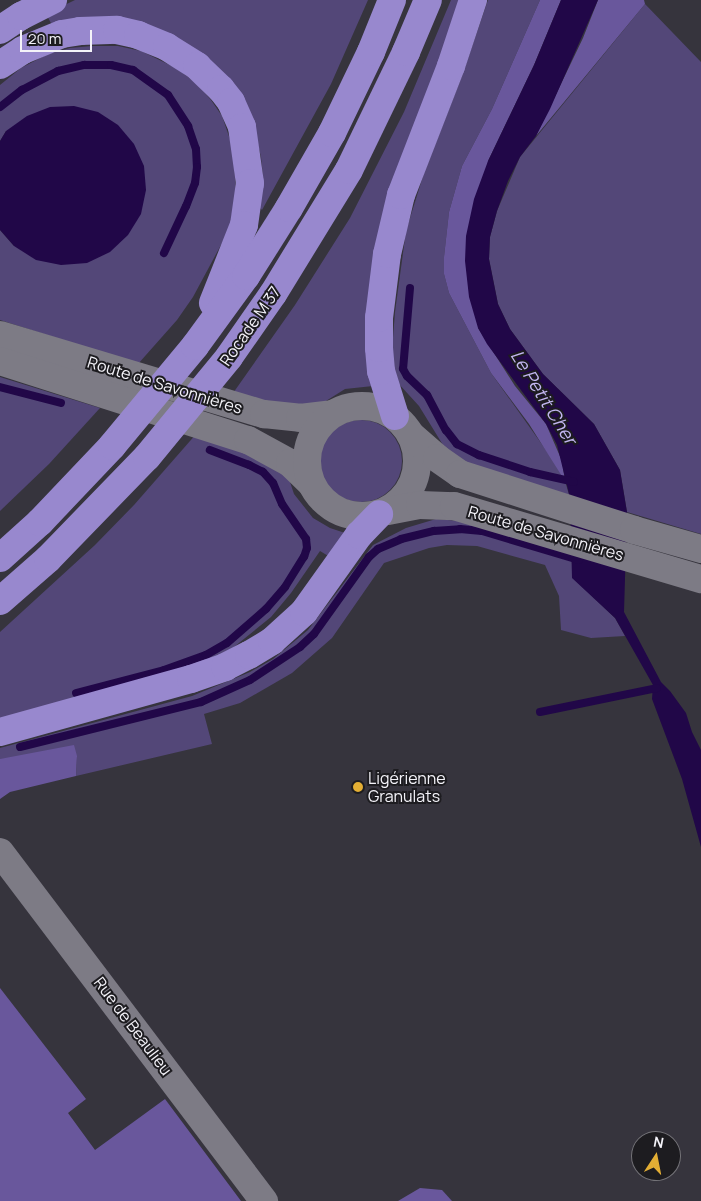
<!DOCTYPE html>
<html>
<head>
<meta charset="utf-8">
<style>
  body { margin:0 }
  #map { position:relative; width:701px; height:1201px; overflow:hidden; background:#36343d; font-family:Manrope,sans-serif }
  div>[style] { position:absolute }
  .green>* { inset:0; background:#534778 }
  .round { border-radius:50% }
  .forest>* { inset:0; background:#69579c }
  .water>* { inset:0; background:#210748 }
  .stream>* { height:8px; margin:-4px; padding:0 4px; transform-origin:4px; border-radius:4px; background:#210748 }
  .secondary>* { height:28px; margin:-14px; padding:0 14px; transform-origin:14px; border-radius:14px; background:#7d7b85 }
  .secondary>.ring { margin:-14px; padding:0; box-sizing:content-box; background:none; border:28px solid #7d7b85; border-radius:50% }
  .highway>* { height:28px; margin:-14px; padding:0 14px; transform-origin:14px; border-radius:14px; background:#9888ce }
  .dots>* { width:14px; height:14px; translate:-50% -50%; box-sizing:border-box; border:2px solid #1d1c20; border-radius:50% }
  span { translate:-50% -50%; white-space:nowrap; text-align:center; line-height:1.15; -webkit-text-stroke:4px #1d1c20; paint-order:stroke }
  .street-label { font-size:16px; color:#f4f3f9 }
  .poi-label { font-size:16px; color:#f4f3f9 }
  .left { translate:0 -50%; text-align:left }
  .water-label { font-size:18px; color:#c3b7f1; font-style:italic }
  .north { position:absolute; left:631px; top:1131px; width:50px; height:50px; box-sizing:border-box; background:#1d1c20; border:1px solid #737277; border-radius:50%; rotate:11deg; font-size:14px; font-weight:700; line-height:20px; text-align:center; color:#f4f3f9 }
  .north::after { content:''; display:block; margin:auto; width:18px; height:22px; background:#e3ae34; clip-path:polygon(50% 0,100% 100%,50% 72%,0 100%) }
  .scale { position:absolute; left:20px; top:30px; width:72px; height:22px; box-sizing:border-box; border:2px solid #f4f3f9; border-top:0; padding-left:6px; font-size:15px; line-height:18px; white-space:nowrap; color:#f4f3f9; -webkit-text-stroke:4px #1d1c20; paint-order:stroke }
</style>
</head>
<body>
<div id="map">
  <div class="green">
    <div style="clip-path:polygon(75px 0,368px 0,331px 84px,262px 210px,260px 208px,263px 177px,261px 157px,253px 124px,177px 38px,142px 23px,52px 25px,46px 14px)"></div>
    <div style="clip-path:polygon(451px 0,463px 0,441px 68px,373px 386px,345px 389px,318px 406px,304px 409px,231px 396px,295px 305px,350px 218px,404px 112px)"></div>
    <div style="clip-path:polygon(488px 0,540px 0,492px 109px,462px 166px,449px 212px,444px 257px,444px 274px,449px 293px,491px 373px,558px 467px,565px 481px,570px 498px,488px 473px,453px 455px,443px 445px,419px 406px,398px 383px,394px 369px,392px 350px,395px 312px,406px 231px,424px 173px,462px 76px)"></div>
    <div style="clip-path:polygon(645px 4px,701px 62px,701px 534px,627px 512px,620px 470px,594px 424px,543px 374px,510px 329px,498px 304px,489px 259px,490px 237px,497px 211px,520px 157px)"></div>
    <div style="clip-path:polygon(92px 46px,118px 46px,141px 51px,178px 69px,197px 84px,211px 100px,222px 116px,233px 148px,236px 193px,229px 230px,193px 297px,177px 320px,138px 364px,0 320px,0 230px,14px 246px,6px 131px,0 141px,0 85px,21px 68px,48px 54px,70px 48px)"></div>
    <div style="clip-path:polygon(0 377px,100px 408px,49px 464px,0 511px)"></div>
    <div class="round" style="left:320px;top:420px;width:82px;height:82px"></div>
    <div style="clip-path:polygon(197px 433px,258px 455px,289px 479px,294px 494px,313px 518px,330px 528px,345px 533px,330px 557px,320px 551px,291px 593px,271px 617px,229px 651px,211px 662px,0 724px,0 632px,95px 545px,134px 505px)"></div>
    <div style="clip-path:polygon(436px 519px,459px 521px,571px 551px,573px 578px,615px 618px,625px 636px,591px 638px,561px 630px,559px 596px,545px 565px,477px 546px,447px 545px,429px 548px,384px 563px,332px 638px,292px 673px,240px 703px,204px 714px,212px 744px,76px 776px,77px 757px,0 759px,0 748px,192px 696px,250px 672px,273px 659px,308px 630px,373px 545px,406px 528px)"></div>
  </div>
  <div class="forest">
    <div style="clip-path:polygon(540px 0,561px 0,534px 65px,488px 161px,478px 328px,515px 386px,546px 424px,562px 461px,565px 481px,529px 424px,491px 373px,449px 293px,444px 274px,444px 257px,449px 212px,462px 166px,492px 109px)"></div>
    <div style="clip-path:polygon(598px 0,644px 0,645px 4px,536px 136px,583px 38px)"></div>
    <div style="clip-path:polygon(74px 745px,77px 756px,76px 776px,10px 792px,0 799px,0 759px)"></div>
    <div style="clip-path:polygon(0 988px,86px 1099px,68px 1113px,95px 1150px,165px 1099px,241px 1201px,0 1201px)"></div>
    <div style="clip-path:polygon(420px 1188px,442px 1190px,452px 1201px,398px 1201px)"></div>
  </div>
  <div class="water">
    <div style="clip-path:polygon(561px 0,598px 0,550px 109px,536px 136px,520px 157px,508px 181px,497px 211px,490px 237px,489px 259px,498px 304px,510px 329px,543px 374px,594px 424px,620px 470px,627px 512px,624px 612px,661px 682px,670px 691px,686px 713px,692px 732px,701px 750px,701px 847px,682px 779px,652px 699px,653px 685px,615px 618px,572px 578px,570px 498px,557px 445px,546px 424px,487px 344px,478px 328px,469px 297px,465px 261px,466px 236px,474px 199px,488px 161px,534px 65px)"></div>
    <div style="clip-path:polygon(74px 106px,98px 112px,118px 125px,134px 144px,144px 166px,146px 190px,141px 214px,128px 235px,110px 252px,87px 263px,61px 265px,36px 260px,14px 246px,0 230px,0 141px,6px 131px,27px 116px,50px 107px)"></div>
  </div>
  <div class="stream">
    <div style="left:0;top:107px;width:28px;rotate:-38deg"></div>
    <div style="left:22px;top:90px;width:41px;rotate:-27.8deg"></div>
    <div style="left:58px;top:71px;width:27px;rotate:-13deg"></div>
    <div style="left:84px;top:65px;width:27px"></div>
    <div style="left:111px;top:65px;width:23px;rotate:13deg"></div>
    <div style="left:133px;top:70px;width:43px;rotate:35.5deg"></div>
    <div style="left:168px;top:95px;width:37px;rotate:57deg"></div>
    <div style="left:188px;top:126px;width:24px;rotate:71deg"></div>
    <div style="left:196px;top:149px;width:18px;rotate:87deg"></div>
    <div style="left:197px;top:167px;width:16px;rotate:97deg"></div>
    <div style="left:195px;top:183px;width:25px;rotate:111deg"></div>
    <div style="left:186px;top:206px;width:52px;rotate:115.1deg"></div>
    <div style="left:410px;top:288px;width:81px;rotate:94.9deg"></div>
    <div style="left:403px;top:369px;width:8px;rotate:60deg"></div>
    <div style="left:407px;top:376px;width:28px;rotate:44deg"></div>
    <div style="left:427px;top:395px;width:40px;rotate:62deg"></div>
    <div style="left:446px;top:430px;width:18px;rotate:52deg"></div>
    <div style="left:457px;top:444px;width:25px;rotate:27deg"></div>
    <div style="left:479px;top:455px;width:54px;rotate:18.4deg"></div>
    <div style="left:530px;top:472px;width:45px;rotate:12.8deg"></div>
    <div style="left:0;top:387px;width:63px;rotate:14.7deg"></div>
    <div style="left:76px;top:693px;width:91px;rotate:-14.6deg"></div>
    <div style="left:164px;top:670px;width:45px;rotate:-19.7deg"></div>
    <div style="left:206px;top:655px;width:24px;rotate:-30deg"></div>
    <div style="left:227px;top:643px;width:52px;rotate:-41.1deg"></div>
    <div style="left:266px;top:609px;width:29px;rotate:-49deg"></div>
    <div style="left:285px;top:587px;width:36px;rotate:-58deg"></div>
    <div style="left:304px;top:557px;width:9px;rotate:-72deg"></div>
    <div style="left:307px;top:548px;width:9px;rotate:-96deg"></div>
    <div style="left:306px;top:539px;width:42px;rotate:-124.4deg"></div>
    <div style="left:282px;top:504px;width:23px;rotate:-113deg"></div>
    <div style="left:273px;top:483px;width:15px;rotate:-132deg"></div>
    <div style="left:263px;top:472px;width:16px;rotate:-153deg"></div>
    <div style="left:249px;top:465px;width:42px;rotate:-159deg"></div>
    <div style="left:540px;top:712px;width:119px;rotate:-11.6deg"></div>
    <div style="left:20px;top:747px;width:187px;rotate:-14deg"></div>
    <div style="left:201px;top:702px;width:54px;rotate:-24.2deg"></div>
    <div style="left:250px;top:680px;width:60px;rotate:-33.4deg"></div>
    <div style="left:300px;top:647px;width:19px;rotate:-43deg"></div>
    <div style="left:314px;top:634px;width:95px;rotate:-54.5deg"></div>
    <div style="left:369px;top:557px;width:12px;rotate:-42deg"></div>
    <div style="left:378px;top:549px;width:25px;rotate:-23deg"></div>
    <div style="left:401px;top:539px;width:34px;rotate:-14deg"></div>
    <div style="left:434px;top:531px;width:26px;rotate:-4deg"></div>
    <div style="left:460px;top:529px;width:22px;rotate:5deg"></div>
    <div style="left:482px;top:531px;width:101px;rotate:16.6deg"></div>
  </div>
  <div class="secondary">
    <div style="left:0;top:335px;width:276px;rotate:16.7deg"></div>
    <div style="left:264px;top:414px;width:36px;rotate:6deg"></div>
    <div style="left:300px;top:418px;width:32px;rotate:-7deg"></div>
    <div style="left:0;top:361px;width:260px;rotate:17.7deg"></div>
    <div style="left:248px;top:440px;width:48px;rotate:28.7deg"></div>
    <div style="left:290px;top:463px;width:28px;rotate:44deg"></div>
    <div class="ring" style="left:307px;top:406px;width:82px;height:82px"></div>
    <div style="left:411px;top:435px;width:35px;rotate:41deg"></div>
    <div style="left:437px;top:458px;width:28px;rotate:35deg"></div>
    <div style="left:460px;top:474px;width:183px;rotate:17.8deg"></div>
    <div style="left:634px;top:530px;width:70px;rotate:15.8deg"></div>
    <div style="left:388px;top:511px;width:33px;rotate:-11deg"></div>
    <div style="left:420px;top:505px;width:34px;rotate:2deg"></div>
    <div style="left:454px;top:506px;width:258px;rotate:16.5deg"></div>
    <div style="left:0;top:852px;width:438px;rotate:52.9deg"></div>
  </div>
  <div class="highway">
    <div style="left:0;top:30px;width:25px;rotate:-34deg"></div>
    <div style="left:21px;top:16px;width:36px;rotate:-27deg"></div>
    <div style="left:0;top:65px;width:27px;rotate:-33deg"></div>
    <div style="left:23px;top:50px;width:42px;rotate:-22.3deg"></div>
    <div style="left:62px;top:34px;width:18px;rotate:-9deg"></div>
    <div style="left:80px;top:31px;width:37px;rotate:-2deg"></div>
    <div style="left:117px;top:30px;width:22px;rotate:13deg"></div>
    <div style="left:138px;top:35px;width:31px;rotate:22deg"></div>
    <div style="left:167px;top:47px;width:36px;rotate:32deg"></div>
    <div style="left:197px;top:66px;width:33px;rotate:44deg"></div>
    <div style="left:221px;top:89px;width:16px;rotate:52deg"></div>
    <div style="left:231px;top:102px;width:27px;rotate:66deg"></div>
    <div style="left:242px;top:127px;width:57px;rotate:81.9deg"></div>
    <div style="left:250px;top:183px;width:42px;rotate:98.1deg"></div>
    <div style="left:244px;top:225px;width:84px;rotate:111.7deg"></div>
    <div style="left:395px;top:416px;width:47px;rotate:-107.3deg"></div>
    <div style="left:381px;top:371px;width:23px;rotate:-95deg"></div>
    <div style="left:379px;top:348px;width:30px;rotate:-90deg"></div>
    <div style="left:379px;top:318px;width:64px;rotate:-82.9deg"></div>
    <div style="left:387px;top:254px;width:61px;rotate:-76.7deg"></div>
    <div style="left:401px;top:195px;width:138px;rotate:-68.8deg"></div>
    <div style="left:451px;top:66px;width:70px;rotate:-71.6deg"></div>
    <div style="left:0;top:558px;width:54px;rotate:-42deg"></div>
    <div style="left:40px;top:522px;width:105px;rotate:-46.5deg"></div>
    <div style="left:112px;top:446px;width:130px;rotate:-50.3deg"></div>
    <div style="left:195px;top:346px;width:87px;rotate:-53.9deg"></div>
    <div style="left:246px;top:276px;width:80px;rotate:-57.7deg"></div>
    <div style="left:289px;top:208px;width:86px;rotate:-60.2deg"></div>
    <div style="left:332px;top:133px;width:90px;rotate:-64.3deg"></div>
    <div style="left:371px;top:52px;width:56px;rotate:-68deg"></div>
    <div style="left:0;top:601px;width:64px;rotate:-41.2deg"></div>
    <div style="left:48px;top:559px;width:142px;rotate:-45.9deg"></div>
    <div style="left:147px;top:457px;width:129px;rotate:-50.6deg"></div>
    <div style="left:229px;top:357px;width:77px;rotate:-55.1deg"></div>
    <div style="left:273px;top:294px;width:145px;rotate:-58.5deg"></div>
    <div style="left:349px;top:170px;width:131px;rotate:-64.2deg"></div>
    <div style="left:406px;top:52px;width:56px;rotate:-67.1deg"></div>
    <div style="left:0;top:732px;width:198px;rotate:-15.5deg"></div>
    <div style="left:191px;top:679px;width:36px;rotate:-19deg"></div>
    <div style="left:225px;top:667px;width:27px;rotate:-27deg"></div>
    <div style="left:249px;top:655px;width:27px;rotate:-31deg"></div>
    <div style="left:272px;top:641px;width:43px;rotate:-42.2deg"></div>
    <div style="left:304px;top:612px;width:95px;rotate:-54.5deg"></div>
    <div style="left:359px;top:535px;width:29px;rotate:-46deg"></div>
  </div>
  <div class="dots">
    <div style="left:358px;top:787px;background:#e3ae34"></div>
  </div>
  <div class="street-label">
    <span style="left:250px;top:326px;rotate:-55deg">Rocade M 37</span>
    <span style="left:165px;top:385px;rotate:17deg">Route de Savonnières</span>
    <span style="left:546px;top:533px;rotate:16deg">Route de Savonnières</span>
    <span style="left:133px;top:1026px;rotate:53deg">Rue de Beaulieu</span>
  </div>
  <div class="poi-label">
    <span class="left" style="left:368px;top:787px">Ligérienne<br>Granulats</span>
  </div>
  <div class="water-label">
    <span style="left:544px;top:397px;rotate:58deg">Le Petit Cher</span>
  </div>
  <div class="north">N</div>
  <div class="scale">20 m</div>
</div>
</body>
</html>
